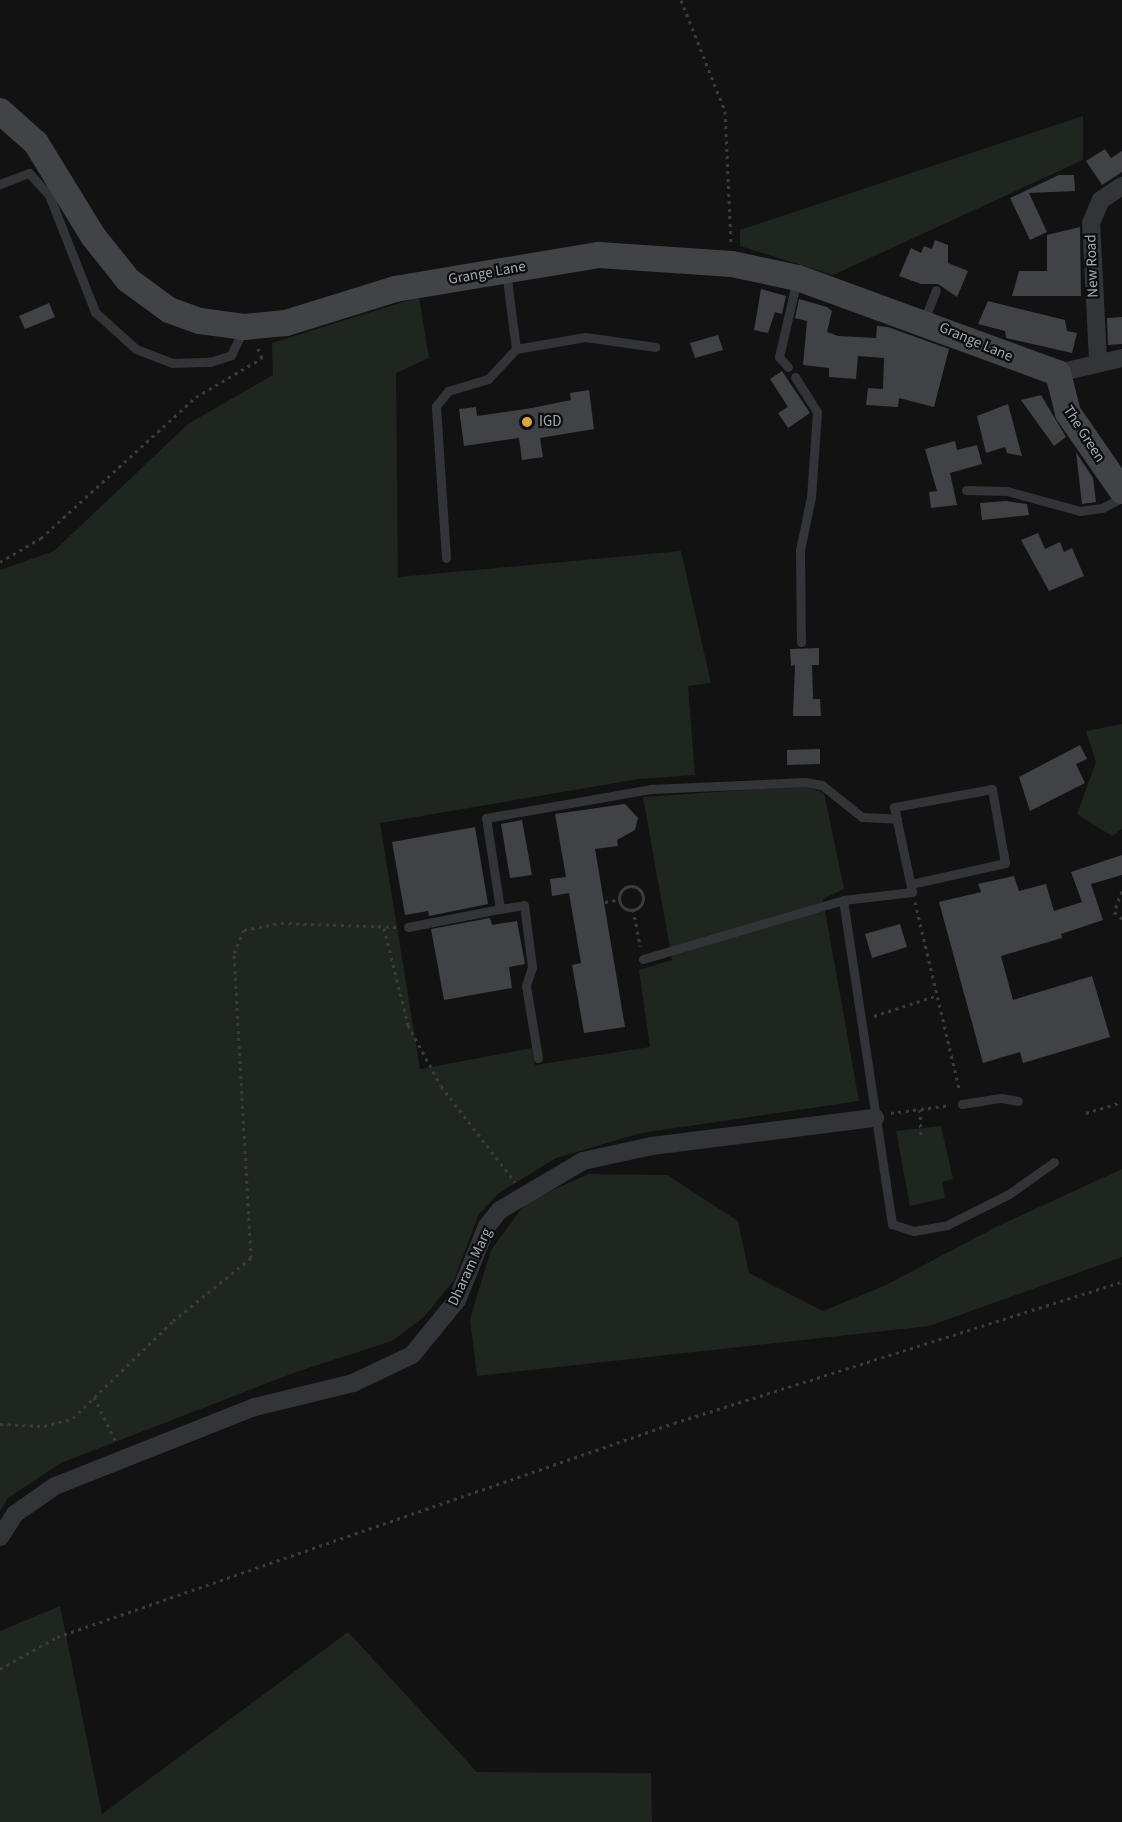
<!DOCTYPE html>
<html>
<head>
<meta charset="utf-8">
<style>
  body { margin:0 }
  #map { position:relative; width:1122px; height:1822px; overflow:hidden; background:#121213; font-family:"Source Sans 3",sans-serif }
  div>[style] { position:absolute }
  .green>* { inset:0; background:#1f251f }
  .building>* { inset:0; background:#414246 }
  .path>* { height:3px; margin-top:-1.5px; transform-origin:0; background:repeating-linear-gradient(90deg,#393b3e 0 3px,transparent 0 7.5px) }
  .path>.ring { margin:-1.5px; padding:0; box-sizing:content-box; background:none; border:3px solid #393b3e; border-radius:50% }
  .lane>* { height:9px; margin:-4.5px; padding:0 4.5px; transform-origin:4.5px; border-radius:4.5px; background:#333438 }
  .street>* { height:18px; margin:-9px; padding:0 9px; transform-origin:9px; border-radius:9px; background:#333438 }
  .secondary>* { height:26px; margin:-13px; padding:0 13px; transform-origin:13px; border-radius:13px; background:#414347 }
  .dots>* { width:16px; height:16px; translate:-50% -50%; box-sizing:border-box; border:3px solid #0d0d0e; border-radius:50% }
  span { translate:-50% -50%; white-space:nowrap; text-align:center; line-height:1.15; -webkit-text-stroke:4.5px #0d0d0e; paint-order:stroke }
  .street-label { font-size:15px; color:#a5a9b2 }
  .poi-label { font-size:15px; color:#a5a9b2 }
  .left { translate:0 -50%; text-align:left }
</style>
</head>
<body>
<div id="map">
  <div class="green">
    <div style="clip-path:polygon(1083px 116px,1083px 160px,833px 275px,740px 246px,740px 230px)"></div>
    <div style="clip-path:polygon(419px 297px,429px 358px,396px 373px,398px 577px,681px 551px,711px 683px,688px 686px,695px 775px,639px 779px,380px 823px,420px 1069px,532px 1048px,535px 1065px,650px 1047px,639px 970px,672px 960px,643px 797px,806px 786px,824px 793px,844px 889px,823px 899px,859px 1101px,641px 1133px,556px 1158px,499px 1193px,479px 1214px,454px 1280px,425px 1316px,392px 1341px,296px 1372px,61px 1463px,8px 1498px,0 1511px,0 570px,54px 551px,188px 424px,273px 375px,272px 343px)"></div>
    <div style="clip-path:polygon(1122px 724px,1122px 829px,1112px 836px,1077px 814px,1096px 762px,1086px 731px)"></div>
    <div style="clip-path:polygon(941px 1126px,953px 1179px,942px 1182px,945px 1198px,910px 1206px,896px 1131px)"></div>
    <div style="clip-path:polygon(1122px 1169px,1122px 1257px,929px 1326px,477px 1376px,470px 1319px,491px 1250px,527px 1201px,589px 1174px,667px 1175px,738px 1221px,749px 1273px,823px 1311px,886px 1285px,996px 1227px)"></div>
    <div style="clip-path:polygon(60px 1606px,102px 1814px,348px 1632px,477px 1772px,651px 1773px,652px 1822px,0 1822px,0 1631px)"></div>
  </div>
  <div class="building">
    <div style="clip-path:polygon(1105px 149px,1111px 158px,1122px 151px,1122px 172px,1102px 185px,1086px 161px)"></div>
    <div style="clip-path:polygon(1059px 175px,1074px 175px,1075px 191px,1029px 193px,1047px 232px,1030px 240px,1010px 198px)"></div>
    <div style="clip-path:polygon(1080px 227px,1081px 296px,1012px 296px,1019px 271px,1047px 271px,1047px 235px)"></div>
    <div style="clip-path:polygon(935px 240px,948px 245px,948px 263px,968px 271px,957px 297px,938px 284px,921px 284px,899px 276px,911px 248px,921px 253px,924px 246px,932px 249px)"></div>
    <div style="clip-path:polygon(761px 289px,786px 296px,782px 314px,775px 312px,768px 333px,754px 330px)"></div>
    <div style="clip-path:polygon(799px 299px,827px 307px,832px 311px,827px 332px,838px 336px,876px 338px,877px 326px,888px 327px,949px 349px,934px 407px,899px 398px,898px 407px,866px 405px,868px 388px,883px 389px,884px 358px,858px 356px,856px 379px,829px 377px,829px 368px,803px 365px,807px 321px,795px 318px)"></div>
    <div style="clip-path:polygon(988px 301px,1065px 320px,1067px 331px,1077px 333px,1072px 353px,1006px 338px,1005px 331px,978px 324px)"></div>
    <div style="clip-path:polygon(49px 303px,55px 317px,25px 329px,19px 316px)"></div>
    <div style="clip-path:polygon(1122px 317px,1122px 344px,1108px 345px,1107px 318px)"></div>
    <div style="clip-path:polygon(718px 335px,723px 350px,695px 358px,690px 343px)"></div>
    <div style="clip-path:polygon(782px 371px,810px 413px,788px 428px,778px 413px,788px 407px,770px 379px)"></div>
    <div style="clip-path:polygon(589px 390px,594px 429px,540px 438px,543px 457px,522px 460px,519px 438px,464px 446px,459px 409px,476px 407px,477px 416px,532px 408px,571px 400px,570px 393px)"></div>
    <div style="clip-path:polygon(1041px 395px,1066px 437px,1054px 446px,1021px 400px)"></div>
    <div style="clip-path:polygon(1008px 404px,1022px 456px,1007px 453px,1005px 447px,986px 453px,977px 416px)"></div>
    <div style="clip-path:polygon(955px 441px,957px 450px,977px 445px,982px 464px,950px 473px,957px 505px,931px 508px,929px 492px,937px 491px,925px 449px)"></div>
    <div style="clip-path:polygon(1076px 452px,1093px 478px,1096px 502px,1082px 504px)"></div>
    <div style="clip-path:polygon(1006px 501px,1027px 504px,1029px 515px,982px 520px,980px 503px)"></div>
    <div style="clip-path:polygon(1038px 533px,1045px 549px,1060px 542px,1064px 552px,1072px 548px,1084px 576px,1049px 591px,1021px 540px)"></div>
    <div style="clip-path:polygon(819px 648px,819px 665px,812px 665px,813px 699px,820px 699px,821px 716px,793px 716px,795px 665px,791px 666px,790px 649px)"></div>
    <div style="clip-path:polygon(1080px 745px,1087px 759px,1076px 764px,1085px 783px,1030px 811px,1019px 777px)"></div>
    <div style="clip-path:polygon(820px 749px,820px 764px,787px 765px,787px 750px)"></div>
    <div style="clip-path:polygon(625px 804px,638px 818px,635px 830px,617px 840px,618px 846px,595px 849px,625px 1027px,584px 1033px,572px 965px,581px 963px,569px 893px,552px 896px,550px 879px,566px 877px,555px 814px)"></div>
    <div style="clip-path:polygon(522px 820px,532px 875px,510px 878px,501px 824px)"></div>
    <div style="clip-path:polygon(475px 827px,488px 904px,429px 916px,428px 911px,405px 915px,392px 842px)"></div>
    <div style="clip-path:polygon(1122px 855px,1122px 875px,1091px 884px,1103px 920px,1061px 934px,1062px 938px,1001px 956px,1013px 1000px,1092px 976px,1110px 1037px,1023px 1063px,1020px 1052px,983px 1063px,939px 902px,981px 892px,978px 884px,1014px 876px,1019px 891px,1046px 884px,1054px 911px,1082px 902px,1071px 872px)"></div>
    <div style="clip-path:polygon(490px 918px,492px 925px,517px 921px,525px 964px,509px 967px,512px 988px,444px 1000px,431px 929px)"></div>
    <div style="clip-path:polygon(900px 924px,907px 947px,872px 958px,865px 934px)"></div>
  </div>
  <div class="path">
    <div style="left:681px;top:0;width:119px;rotate:68.4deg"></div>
    <div style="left:725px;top:111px;width:134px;rotate:87.4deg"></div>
    <div style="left:0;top:562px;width:48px;rotate:-30.3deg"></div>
    <div style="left:41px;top:538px;width:210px;rotate:-42.3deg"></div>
    <div style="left:196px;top:397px;width:77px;rotate:-30.6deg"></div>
    <div style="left:262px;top:358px;width:13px;rotate:-113deg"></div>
    <div class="ring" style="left:619px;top:886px;width:21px;height:21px"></div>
    <div style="left:1122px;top:891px;width:22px;rotate:111deg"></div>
    <div style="left:1114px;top:912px;width:11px;rotate:41deg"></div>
    <div style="left:605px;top:902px;width:15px;rotate:-11deg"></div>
    <div style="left:915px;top:902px;width:195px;rotate:76.7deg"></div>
    <div style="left:633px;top:909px;width:38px;rotate:79deg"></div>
    <div style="left:384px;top:928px;width:100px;rotate:76.1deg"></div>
    <div style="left:408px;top:1025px;width:69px;rotate:61.6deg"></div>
    <div style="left:441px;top:1086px;width:121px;rotate:52.4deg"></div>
    <div style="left:874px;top:1016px;width:67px;rotate:-18.2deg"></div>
    <div style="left:920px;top:1109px;width:29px;rotate:88deg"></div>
    <div style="left:891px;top:1113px;width:60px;rotate:-7.7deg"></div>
    <div style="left:1086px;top:1113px;width:38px;rotate:-17deg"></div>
    <div style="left:94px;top:1397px;width:52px;rotate:63.9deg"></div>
    <div style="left:0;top:1424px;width:44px;rotate:2.6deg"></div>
    <div style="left:44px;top:1426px;width:30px;rotate:-15deg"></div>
    <div style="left:73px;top:1418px;width:139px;rotate:-44.1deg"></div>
    <div style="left:173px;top:1321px;width:100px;rotate:-38.9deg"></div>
    <div style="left:251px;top:1258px;width:305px;rotate:-93.2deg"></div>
    <div style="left:234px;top:953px;width:25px;rotate:-67deg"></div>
    <div style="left:244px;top:930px;width:38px;rotate:-11deg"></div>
    <div style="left:281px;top:923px;width:116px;rotate:2deg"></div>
    <div style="left:0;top:1669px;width:65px;rotate:-29.3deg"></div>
    <div style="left:57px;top:1637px;width:653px;rotate:-19.13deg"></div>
    <div style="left:674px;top:1423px;width:470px;rotate:-17.5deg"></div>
  </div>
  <div class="lane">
    <div style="left:0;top:184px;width:31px;rotate:-21deg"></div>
    <div style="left:29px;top:173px;width:30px;rotate:48deg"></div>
    <div style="left:49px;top:195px;width:126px;rotate:68.5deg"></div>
    <div style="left:95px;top:312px;width:55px;rotate:42.1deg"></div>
    <div style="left:136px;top:349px;width:39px;rotate:21deg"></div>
    <div style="left:172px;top:363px;width:38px;rotate:-2deg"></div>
    <div style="left:210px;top:362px;width:22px;rotate:-18deg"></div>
    <div style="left:231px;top:355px;width:28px;rotate:-64deg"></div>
    <div style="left:924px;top:321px;width:33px;rotate:-69deg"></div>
    <div style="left:516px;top:349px;width:70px;rotate:-9.9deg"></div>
    <div style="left:585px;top:337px;width:71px;rotate:8.1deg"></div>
    <div style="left:788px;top:367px;width:13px;rotate:-132deg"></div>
    <div style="left:779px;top:357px;width:80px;rotate:-77deg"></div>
    <div style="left:795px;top:377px;width:41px;rotate:57.8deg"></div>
    <div style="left:817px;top:412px;width:85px;rotate:94deg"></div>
    <div style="left:811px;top:497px;width:54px;rotate:101.7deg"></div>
    <div style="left:800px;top:550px;width:92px;rotate:89.4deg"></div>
    <div style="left:966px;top:490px;width:41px;rotate:1.4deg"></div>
    <div style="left:1007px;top:491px;width:76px;rotate:15.3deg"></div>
    <div style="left:1080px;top:511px;width:22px;rotate:-8deg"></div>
    <div style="left:1102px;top:508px;width:22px;rotate:-27deg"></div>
    <div style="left:446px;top:558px;width:152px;rotate:-93.8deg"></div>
    <div style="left:436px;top:406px;width:19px;rotate:-51deg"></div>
    <div style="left:448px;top:391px;width:42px;rotate:-16.7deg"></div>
    <div style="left:488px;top:379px;width:41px;rotate:-47deg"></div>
    <div style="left:516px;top:349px;width:79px;rotate:-97.3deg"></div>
    <div style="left:911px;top:884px;width:96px;rotate:-12.6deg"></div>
    <div style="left:1005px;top:863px;width:75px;rotate:-100deg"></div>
    <div style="left:992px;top:789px;width:100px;rotate:169.6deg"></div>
    <div style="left:894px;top:807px;width:87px;rotate:78deg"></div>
    <div style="left:912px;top:892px;width:69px;rotate:173.4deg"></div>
    <div style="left:843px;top:900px;width:328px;rotate:81.4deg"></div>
    <div style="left:892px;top:1224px;width:23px;rotate:18deg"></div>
    <div style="left:914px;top:1231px;width:34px;rotate:-10deg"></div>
    <div style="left:947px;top:1225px;width:69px;rotate:-26.6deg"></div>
    <div style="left:1009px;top:1194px;width:55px;rotate:-35.4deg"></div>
    <div style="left:500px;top:909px;width:24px;rotate:-9deg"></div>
    <div style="left:524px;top:905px;width:63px;rotate:82.6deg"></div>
    <div style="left:532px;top:967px;width:20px;rotate:108deg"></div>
    <div style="left:526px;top:986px;width:73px;rotate:80.5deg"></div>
    <div style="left:408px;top:927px;width:94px;rotate:-11.1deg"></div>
    <div style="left:500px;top:909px;width:92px;rotate:-98.7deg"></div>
    <div style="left:486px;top:818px;width:168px;rotate:-10deg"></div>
    <div style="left:651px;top:789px;width:154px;rotate:-2.6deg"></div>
    <div style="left:805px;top:782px;width:17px;rotate:10deg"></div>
    <div style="left:822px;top:785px;width:51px;rotate:38.7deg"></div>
    <div style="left:862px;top:817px;width:35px;rotate:3deg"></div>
    <div style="left:643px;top:959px;width:209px;rotate:-16.4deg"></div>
    <div style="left:962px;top:1104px;width:39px;rotate:-9deg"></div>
    <div style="left:1001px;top:1098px;width:17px;rotate:10deg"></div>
  </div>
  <div class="street">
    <div style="left:1098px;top:360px;width:137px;rotate:-92.9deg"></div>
    <div style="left:1091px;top:223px;width:25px;rotate:-67deg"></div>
    <div style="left:1101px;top:200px;width:25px;rotate:-34deg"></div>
    <div style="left:1058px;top:373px;width:66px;rotate:-13.2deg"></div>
    <div style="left:0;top:1537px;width:27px;rotate:-57deg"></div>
    <div style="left:15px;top:1514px;width:49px;rotate:-35deg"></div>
    <div style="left:55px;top:1486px;width:215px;rotate:-21.6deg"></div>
    <div style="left:255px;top:1407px;width:101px;rotate:-13.8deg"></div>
    <div style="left:353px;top:1383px;width:65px;rotate:-25.4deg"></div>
    <div style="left:412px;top:1355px;width:71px;rotate:-50.7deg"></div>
    <div style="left:457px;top:1300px;width:80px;rotate:-67.9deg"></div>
    <div style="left:487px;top:1226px;width:21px;rotate:-51deg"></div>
    <div style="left:500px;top:1210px;width:96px;rotate:-30.6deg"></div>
    <div style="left:583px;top:1161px;width:71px;rotate:-12.3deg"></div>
    <div style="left:652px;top:1146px;width:225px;rotate:-7.2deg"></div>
  </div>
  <div class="secondary">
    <div style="left:0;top:111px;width:48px;rotate:41.6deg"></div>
    <div style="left:36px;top:143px;width:109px;rotate:58.5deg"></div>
    <div style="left:93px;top:236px;width:56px;rotate:51.5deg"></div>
    <div style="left:128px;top:280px;width:51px;rotate:36.2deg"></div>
    <div style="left:169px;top:310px;width:33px;rotate:20deg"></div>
    <div style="left:200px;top:321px;width:44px;rotate:7.8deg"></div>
    <div style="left:244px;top:327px;width:42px;rotate:-5.4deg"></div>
    <div style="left:286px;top:323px;width:114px;rotate:-17.3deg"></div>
    <div style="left:395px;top:289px;width:207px;rotate:-9.5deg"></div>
    <div style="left:599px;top:255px;width:133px;rotate:3.9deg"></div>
    <div style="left:732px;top:264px;width:67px;rotate:12deg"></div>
    <div style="left:798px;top:278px;width:277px;rotate:20.1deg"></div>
    <div style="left:1058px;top:373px;width:41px;rotate:76deg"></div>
    <div style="left:1068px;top:413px;width:95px;rotate:55.3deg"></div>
  </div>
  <div class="dots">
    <div style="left:527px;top:422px;background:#dba541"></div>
  </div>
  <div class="street-label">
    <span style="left:1092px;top:266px;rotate:-92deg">New Road</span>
    <span style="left:487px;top:273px;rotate:-10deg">Grange Lane</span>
    <span style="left:976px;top:342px;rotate:23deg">Grange Lane</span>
    <span style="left:1084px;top:434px;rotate:57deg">The Green</span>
    <span style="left:470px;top:1267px;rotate:-65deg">Dharam Marg</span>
  </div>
  <div class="poi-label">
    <span class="left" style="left:539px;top:422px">IGD</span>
  </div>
</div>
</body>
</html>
